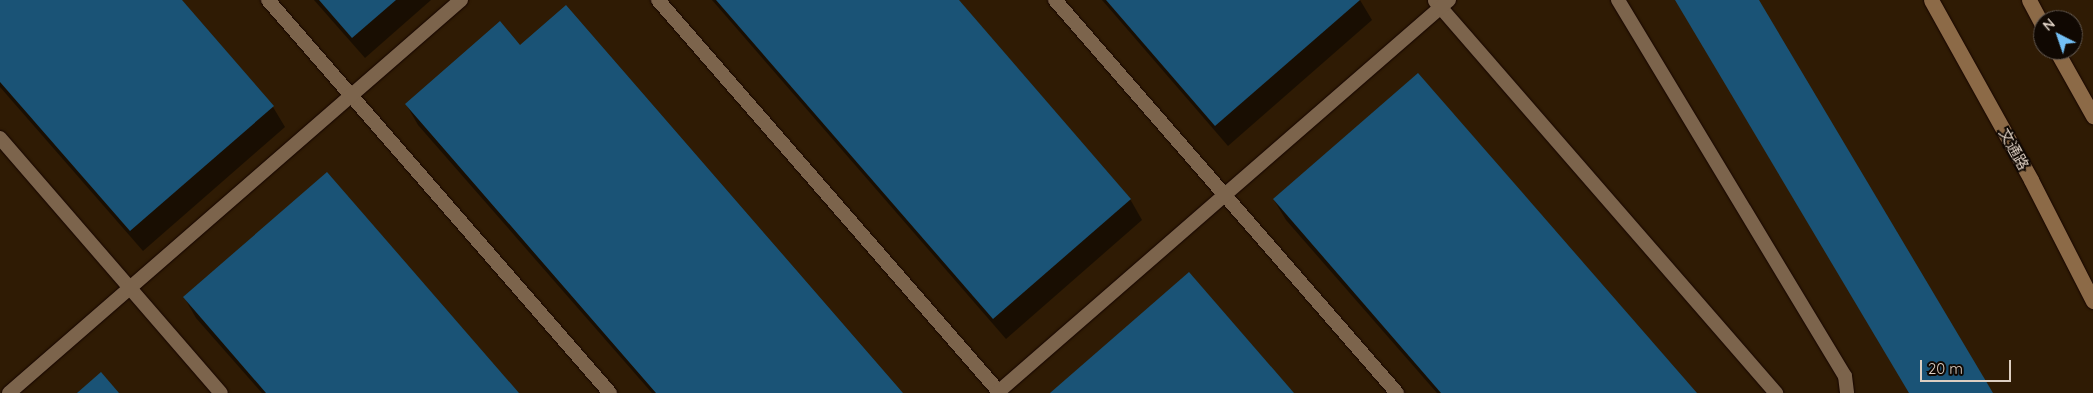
<!DOCTYPE html>
<html>
<head>
<meta charset="utf-8">
<style>
  body { margin:0 }
  #map { position:relative; width:2093px; height:393px; overflow:hidden; background:#2f1b04; font-family:Quicksand,"Noto Sans SC",sans-serif }
  div>[style] { position:absolute }
  .shadow>* { inset:0; background:#0007 }
  .building>* { inset:0; background:#1a5376 }
  .roads { filter:drop-shadow(0 0 1px #160500) drop-shadow(0 0 1px #160500) }
  .service>* { height:14px; margin:-7px; padding:0 7px; transform-origin:7px; border-radius:7px; background:#7c644c }
  .secondary>* { height:15px; margin:-7.5px; padding:0 7.5px; transform-origin:7.5px; border-radius:7.5px; background:#8c6a47 }
  span { translate:-50% -50%; white-space:nowrap; text-align:center; line-height:1.15; -webkit-text-stroke:4px #100802; paint-order:stroke }
  .street-label { font-size:15px; color:#ddcfc2 }
  .north { position:absolute; left:2033px; top:10px; width:50px; height:50px; box-sizing:border-box; background:#100802; border:1px solid #62584f; border-radius:50%; rotate:319deg; font-size:14px; font-weight:700; line-height:20px; text-align:center; color:#ddcfc2 }
  .north::after { content:''; display:block; margin:auto; width:18px; height:22px; background:#74c0f6; clip-path:polygon(50% 0,100% 100%,50% 72%,0 100%) }
  .scale { position:absolute; left:1920px; top:360px; width:91px; height:22px; box-sizing:border-box; border:2px solid #ddcfc2; border-top:0; padding-left:6px; font-size:15px; line-height:18px; white-space:nowrap; color:#ddcfc2; -webkit-text-stroke:4px #100802; paint-order:stroke }
</style>
</head>
<body>
<div id="map">
  <div class="shadow">
    <div style="clip-path:polygon(0 0,180px 0,273px 107px,285px 127px,143px 251px,0 87px)"></div>
    <div style="clip-path:polygon(314px 0,431px 0,365px 58px)"></div>
    <div style="clip-path:polygon(712px 0,957px 0,1130px 199px,1142px 220px,1006px 339px)"></div>
    <div style="clip-path:polygon(1102px 0,1360px 0,1372px 20px,1228px 146px)"></div>
    <div style="clip-path:polygon(406px 104px,901px 393px,652px 393px,418px 125px)"></div>
    <div style="clip-path:polygon(1274px 200px,1695px 393px,1437px 393px,1286px 220px)"></div>
    <div style="clip-path:polygon(184px 297px,518px 393px,262px 393px,196px 318px)"></div>
  </div>
  <div class="building">
    <div style="clip-path:polygon(0 0,182px 0,274px 106px,130px 231px,0 82px)"></div>
    <div style="clip-path:polygon(319px 0,396px 0,352px 38px)"></div>
    <div style="clip-path:polygon(716px 0,959px 0,1131px 199px,993px 319px)"></div>
    <div style="clip-path:polygon(1106px 0,1360px 0,1215px 126px)"></div>
    <div style="clip-path:polygon(1675px 0,1759px 0,1993px 393px,1909px 393px)"></div>
    <div style="clip-path:polygon(566px 5px,903px 393px,656px 393px,405px 104px,500px 21px,520px 45px)"></div>
    <div style="clip-path:polygon(1418px 73px,1697px 393px,1441px 393px,1273px 199px)"></div>
    <div style="clip-path:polygon(327px 172px,519px 393px,266px 393px,183px 297px)"></div>
    <div style="clip-path:polygon(1189px 272px,1294px 393px,1050px 393px)"></div>
    <div style="clip-path:polygon(101px 372px,119px 393px,77px 393px)"></div>
  </div>
  <div class="roads">
    <div class="service">
      <div style="left:268px;top:0;width:521px;rotate:48.97deg"></div>
      <div style="left:658px;top:0;width:521px;rotate:48.97deg"></div>
      <div style="left:1055px;top:0;width:521px;rotate:48.97deg"></div>
      <div style="left:1618px;top:0;width:439px;rotate:58.9deg"></div>
      <div style="left:1845px;top:376px;width:17px;rotate:83deg"></div>
      <div style="left:1435px;top:1px;width:520px;rotate:48.98deg"></div>
      <div style="left:0;top:138px;width:337px;rotate:49.1deg"></div>
      <div style="left:9px;top:393px;width:599px;rotate:-41.01deg"></div>
      <div style="left:997px;top:393px;width:599px;rotate:-41.01deg"></div>
    </div>
    <div class="secondary">
      <div style="left:1931px;top:0;width:206px;rotate:60.9deg"></div>
      <div style="left:2031px;top:180px;width:136px;rotate:62.9deg"></div>
      <div style="left:2029px;top:0;width:30px;rotate:62deg"></div>
      <div style="left:2056px;top:50px;width:76px;rotate:60.7deg"></div>
    </div>
  </div>
  <div class="street-label">
    <span style="left:2014px;top:149px;rotate:61deg">文通路</span>
  </div>
  <div class="north">N</div>
  <div class="scale">20 m</div>
</div>
</body>
</html>
